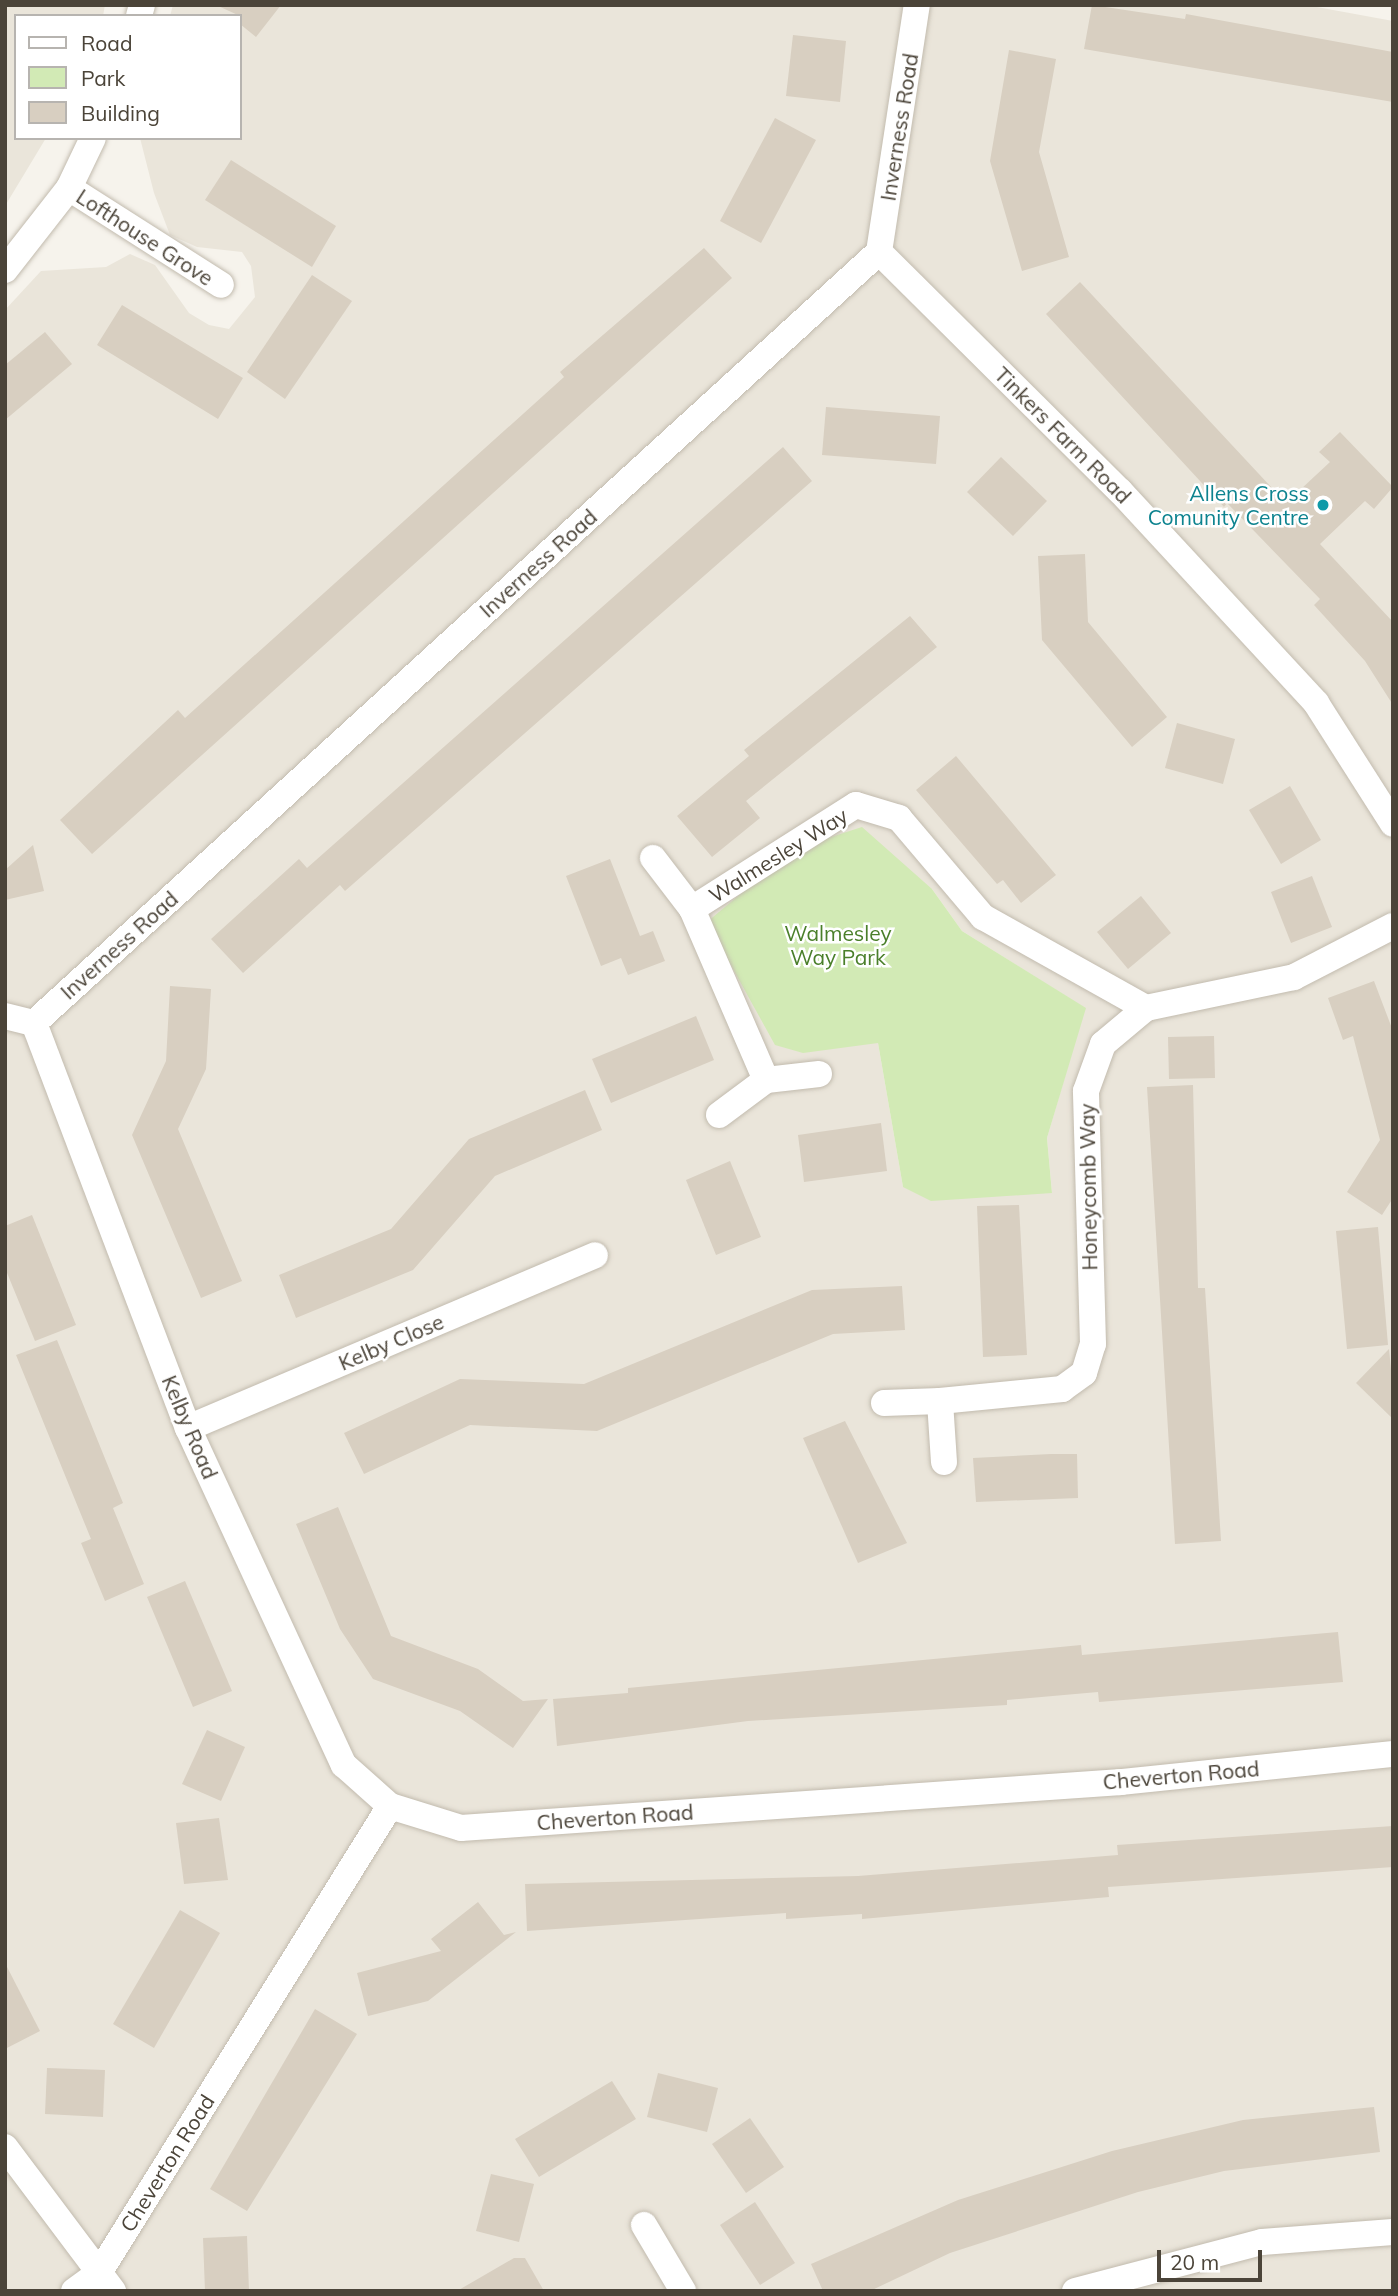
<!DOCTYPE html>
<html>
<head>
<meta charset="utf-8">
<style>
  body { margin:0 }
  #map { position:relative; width:1398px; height:2296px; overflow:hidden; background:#f6f3ec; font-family:Mulish,sans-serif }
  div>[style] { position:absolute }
  .residential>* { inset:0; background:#eae5da }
  .green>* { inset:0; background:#d2eab5 }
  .building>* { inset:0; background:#d8cfc1 }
  .roads { filter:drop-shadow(0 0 2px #c2bbae) drop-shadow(0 0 2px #c2bbae) }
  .minor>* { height:26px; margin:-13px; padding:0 13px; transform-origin:13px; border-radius:13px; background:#fff }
  .dots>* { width:19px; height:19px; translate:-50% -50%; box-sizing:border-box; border:4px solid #fff; border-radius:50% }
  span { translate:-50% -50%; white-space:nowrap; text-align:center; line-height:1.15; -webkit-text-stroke:5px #fff; paint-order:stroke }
  .street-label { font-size:21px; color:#4b4439 }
  .culture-label { font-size:21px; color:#0d838f }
  .right { translate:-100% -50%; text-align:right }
  .park-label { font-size:21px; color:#4a7f2a }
  .frame { position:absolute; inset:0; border:7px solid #4b4439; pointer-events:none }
  .legend { position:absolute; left:14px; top:14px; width:228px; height:126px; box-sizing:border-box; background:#fff; border:2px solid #b7b4b0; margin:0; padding:9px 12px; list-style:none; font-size:21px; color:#4b4439 }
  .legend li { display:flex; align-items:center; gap:14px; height:35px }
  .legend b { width:35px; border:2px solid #b7b4b0 }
  .scale { position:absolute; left:1157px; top:2250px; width:105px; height:32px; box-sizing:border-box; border:4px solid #4b4439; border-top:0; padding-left:9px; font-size:21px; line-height:24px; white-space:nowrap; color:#4b4439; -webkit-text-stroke:5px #fff; paint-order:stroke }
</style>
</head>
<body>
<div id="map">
  <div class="residential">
    <div style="clip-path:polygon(5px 5px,105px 5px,103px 16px,16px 16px,16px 138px,46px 138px,5px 206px)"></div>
    <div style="clip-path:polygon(evenodd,173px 5px,1306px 5px,1393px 21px,1393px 2291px,5px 2291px,5px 310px,41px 271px,106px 267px,130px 254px,155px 265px,189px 313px,209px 325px,229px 329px,255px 297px,251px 266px,242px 252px,197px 247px,170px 235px,154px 193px,140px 138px,240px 138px,240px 16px,170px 16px,173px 5px,932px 889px,962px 931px,1085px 1008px,1047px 1138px,1052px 1193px,903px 1187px,878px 1043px,932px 889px)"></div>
  </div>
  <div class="green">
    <div style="clip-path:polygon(862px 827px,932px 889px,962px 931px,1086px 1008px,1047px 1138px,1052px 1193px,931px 1201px,903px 1187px,878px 1043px,803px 1053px,775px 1045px,707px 922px,794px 849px)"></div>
  </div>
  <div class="building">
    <div style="clip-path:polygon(216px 5px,281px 5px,256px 37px,240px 24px,240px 16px)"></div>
    <div style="clip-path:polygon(1092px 5px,1185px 19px,1186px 14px,1393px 52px,1393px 102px,1084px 49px)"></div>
    <div style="clip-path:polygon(793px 35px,846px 41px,840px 102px,786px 96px)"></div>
    <div style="clip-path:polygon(1009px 50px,1056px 59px,1039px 152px,1069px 257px,1022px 271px,990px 161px)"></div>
    <div style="clip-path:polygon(775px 118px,816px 140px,761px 243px,720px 221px)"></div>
    <div style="clip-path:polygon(231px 160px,336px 226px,312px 267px,205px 200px)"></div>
    <div style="clip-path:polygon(704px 248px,732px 278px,92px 854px,60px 820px,178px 710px,185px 718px,564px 377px,560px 372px)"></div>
    <div style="clip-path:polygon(312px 275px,352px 301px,285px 399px,247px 372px)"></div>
    <div style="clip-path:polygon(1080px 282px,1286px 503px,1330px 462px,1319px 452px,1340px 432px,1393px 487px,1374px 509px,1365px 501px,1320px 544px,1393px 622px,1393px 705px,1365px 661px,1314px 605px,1320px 599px,1227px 503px,1224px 507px,1046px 314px)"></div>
    <div style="clip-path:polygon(122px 305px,243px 378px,218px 419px,97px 345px)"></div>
    <div style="clip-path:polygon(45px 332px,72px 364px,5px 420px,5px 365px)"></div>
    <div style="clip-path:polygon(826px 407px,940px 416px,936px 464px,822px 455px)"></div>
    <div style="clip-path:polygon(783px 447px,812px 481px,345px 891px,340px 885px,243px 973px,211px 939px,299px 859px,307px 868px)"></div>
    <div style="clip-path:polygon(1001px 457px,1047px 501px,1013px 536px,967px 492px)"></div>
    <div style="clip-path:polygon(1085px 554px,1088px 622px,1167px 717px,1132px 747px,1042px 640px,1038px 556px)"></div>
    <div style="clip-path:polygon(910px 616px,937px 647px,746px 801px,760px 818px,712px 857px,677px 816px,749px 756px,744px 750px)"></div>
    <div style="clip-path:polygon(1177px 723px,1235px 739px,1223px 784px,1165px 768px)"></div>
    <div style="clip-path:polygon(956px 756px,1056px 875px,1021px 903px,1003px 880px,997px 884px,916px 790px)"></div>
    <div style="clip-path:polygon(1290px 786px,1321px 840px,1281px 864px,1249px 810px)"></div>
    <div style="clip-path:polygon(33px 845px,44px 891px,5px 900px,5px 870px)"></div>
    <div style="clip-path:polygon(610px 859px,640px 936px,653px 931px,665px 961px,628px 975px,621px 958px,601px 966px,566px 876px)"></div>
    <div style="clip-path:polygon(1312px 876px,1332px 927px,1291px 943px,1271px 892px)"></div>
    <div style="clip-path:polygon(1141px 896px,1171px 933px,1128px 969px,1097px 932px)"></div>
    <div style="clip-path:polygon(1374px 981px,1393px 1031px,1393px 1198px,1382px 1215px,1347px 1192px,1380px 1140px,1353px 1036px,1343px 1040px,1328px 998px)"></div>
    <div style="clip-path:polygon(170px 986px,211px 989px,206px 1069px,178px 1129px,242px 1281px,201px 1298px,132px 1135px,166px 1061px)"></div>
    <div style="clip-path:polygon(696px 1016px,714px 1060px,611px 1103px,592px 1059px)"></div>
    <div style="clip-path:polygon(1214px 1036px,1215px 1078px,1169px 1079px,1168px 1037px)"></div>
    <div style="clip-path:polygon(1193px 1085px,1198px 1288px,1205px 1288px,1221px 1541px,1175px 1544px,1147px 1087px)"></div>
    <div style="clip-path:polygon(585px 1090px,602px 1130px,495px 1176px,413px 1270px,296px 1318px,279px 1275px,391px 1229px,469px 1139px)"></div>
    <div style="clip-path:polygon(881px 1123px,887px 1171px,804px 1182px,798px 1135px)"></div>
    <div style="clip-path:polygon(730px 1161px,761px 1237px,716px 1255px,686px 1180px)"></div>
    <div style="clip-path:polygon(1019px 1205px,1027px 1355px,983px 1357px,977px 1206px)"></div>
    <div style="clip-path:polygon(32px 1215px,76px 1325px,35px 1341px,5px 1268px,5px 1226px)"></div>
    <div style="clip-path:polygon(1378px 1227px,1388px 1345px,1347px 1349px,1336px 1231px)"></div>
    <div style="clip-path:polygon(902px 1286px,905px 1330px,833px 1334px,597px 1431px,470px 1425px,364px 1474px,344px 1433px,460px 1379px,584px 1384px,812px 1290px)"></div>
    <div style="clip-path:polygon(57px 1340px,123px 1503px,113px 1508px,144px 1584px,105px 1601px,81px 1543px,91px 1539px,16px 1355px)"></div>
    <div style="clip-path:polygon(1389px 1349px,1393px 1389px,1393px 1419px,1356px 1383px)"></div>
    <div style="clip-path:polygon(845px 1421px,907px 1543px,858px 1563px,803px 1438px)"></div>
    <div style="clip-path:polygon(1051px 1454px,1077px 1454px,1078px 1498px,976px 1502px,973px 1458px)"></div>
    <div style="clip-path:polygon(338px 1507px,391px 1636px,478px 1669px,523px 1701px,548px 1699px,513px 1748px,460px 1711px,373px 1679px,340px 1629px,296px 1524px)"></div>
    <div style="clip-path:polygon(185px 1581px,232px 1691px,193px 1707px,147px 1597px)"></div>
    <div style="clip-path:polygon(1338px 1632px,1343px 1682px,1099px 1702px,1098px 1692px,1007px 1700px,1007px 1705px,748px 1721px,557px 1746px,553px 1699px,628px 1693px,628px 1688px,1081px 1645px,1082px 1655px)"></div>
    <div style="clip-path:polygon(207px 1730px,245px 1747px,221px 1801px,182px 1784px)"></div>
    <div style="clip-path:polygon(219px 1818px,228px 1880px,184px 1884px,176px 1823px)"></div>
    <div style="clip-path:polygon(1393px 1826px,1393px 1867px,1108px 1887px,1109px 1897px,862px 1919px,862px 1914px,786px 1919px,786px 1913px,527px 1931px,525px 1884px,858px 1876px,1118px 1855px,1117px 1845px)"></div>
    <div style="clip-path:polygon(478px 1902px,504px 1935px,516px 1932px,428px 2001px,368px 2016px,357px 1973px,441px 1951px,431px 1939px)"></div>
    <div style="clip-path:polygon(180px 1910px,220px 1933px,154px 2048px,113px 2024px)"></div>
    <div style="clip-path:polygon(5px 1963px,40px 2031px,5px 2049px)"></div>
    <div style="clip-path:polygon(315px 2009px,357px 2034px,247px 2211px,210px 2189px)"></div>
    <div style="clip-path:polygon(47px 2068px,105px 2070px,103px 2117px,45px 2114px)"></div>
    <div style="clip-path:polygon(658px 2073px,718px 2088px,707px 2132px,647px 2117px)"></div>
    <div style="clip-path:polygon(612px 2081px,636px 2119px,539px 2177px,515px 2139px)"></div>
    <div style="clip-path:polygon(1374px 2107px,1380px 2152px,1224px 2171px,1138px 2192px,950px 2253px,870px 2291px,823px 2291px,811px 2264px,958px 2200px,1112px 2151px,1243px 2120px)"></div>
    <div style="clip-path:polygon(750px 2118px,784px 2167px,746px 2193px,712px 2144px)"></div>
    <div style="clip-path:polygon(491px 2174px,534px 2184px,519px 2242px,476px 2231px)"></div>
    <div style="clip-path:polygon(755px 2202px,795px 2263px,760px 2285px,720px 2225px)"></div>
    <div style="clip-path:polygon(247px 2236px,249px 2291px,205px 2291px,203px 2238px)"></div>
    <div style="clip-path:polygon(514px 2258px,525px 2258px,544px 2291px,457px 2291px)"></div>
  </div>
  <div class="roads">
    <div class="minor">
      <div style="left:139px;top:16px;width:11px;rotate:-75deg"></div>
      <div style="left:69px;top:188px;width:180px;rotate:32.5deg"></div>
      <div style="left:879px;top:252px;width:339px;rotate:44.8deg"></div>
      <div style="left:1120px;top:491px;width:289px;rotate:47.2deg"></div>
      <div style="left:1316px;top:703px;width:143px;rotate:57.5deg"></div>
      <div style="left:5px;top:270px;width:104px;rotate:-52deg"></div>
      <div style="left:69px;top:188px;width:55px;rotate:-64.4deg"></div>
      <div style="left:653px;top:858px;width:64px;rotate:52.6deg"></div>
      <div style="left:5px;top:1016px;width:30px;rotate:14deg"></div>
      <div style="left:34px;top:1023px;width:1144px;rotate:-42.38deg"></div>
      <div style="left:879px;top:252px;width:250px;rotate:-81.3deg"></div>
      <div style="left:34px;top:1023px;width:433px;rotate:69.2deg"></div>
      <div style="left:188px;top:1428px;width:371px;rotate:65.2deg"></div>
      <div style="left:344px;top:1765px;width:62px;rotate:41.7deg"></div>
      <div style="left:819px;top:1074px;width:53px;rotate:173.5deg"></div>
      <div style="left:766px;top:1080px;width:186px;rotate:-113.4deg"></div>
      <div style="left:692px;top:909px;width:194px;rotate:-32.4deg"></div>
      <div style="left:856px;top:805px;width:45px;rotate:16.8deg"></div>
      <div style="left:899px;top:818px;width:130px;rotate:49.7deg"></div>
      <div style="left:983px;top:917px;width:187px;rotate:29.2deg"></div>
      <div style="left:719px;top:1115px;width:59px;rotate:-36.7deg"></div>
      <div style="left:884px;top:1403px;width:56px;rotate:-2deg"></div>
      <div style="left:188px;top:1428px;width:442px;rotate:-23deg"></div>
      <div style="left:944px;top:1462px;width:61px;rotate:-93.8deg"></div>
      <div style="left:940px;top:1401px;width:123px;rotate:-5.6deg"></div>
      <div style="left:1062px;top:1389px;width:27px;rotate:-36deg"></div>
      <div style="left:1084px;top:1373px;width:30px;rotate:-73deg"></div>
      <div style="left:1093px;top:1344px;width:253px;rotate:-91.6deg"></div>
      <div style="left:1086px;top:1091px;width:50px;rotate:-70.1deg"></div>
      <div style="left:1103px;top:1044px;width:56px;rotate:-39.9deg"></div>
      <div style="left:1146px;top:1008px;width:151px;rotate:-11.8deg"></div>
      <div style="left:1294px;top:977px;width:111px;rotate:-27.3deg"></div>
      <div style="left:5px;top:2147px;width:180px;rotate:53.1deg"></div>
      <div style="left:644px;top:2225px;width:77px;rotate:59.4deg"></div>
      <div style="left:74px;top:2291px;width:31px;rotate:-36deg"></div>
      <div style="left:99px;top:2273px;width:550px;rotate:-58.07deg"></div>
      <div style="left:390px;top:1806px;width:74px;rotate:17.2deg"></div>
      <div style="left:461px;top:1828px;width:662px;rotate:-3.99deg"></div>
      <div style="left:1121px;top:1782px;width:273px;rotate:-5.9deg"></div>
      <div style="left:1075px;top:2291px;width:193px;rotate:-14.7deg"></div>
      <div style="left:1262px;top:2242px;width:131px;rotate:-4.4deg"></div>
    </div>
  </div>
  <div class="dots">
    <div style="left:1323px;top:505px;background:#0f9aa8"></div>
  </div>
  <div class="street-label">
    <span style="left:899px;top:127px;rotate:-81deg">Inverness Road</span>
    <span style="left:145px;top:237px;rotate:33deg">Lofthouse Grove</span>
    <span style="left:1063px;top:435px;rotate:45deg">Tinkers Farm Road</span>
    <span style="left:538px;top:563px;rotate:-42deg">Inverness Road</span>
    <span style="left:778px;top:855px;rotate:-32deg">Walmesley Way</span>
    <span style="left:119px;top:945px;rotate:-42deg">Inverness Road</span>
    <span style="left:1088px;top:1187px;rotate:-91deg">Honeycomb Way</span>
    <span style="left:391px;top:1342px;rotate:-23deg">Kelby Close</span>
    <span style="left:190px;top:1427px;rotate:67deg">Kelby Road</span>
    <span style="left:1181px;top:1775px;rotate:-5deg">Cheverton Road</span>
    <span style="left:615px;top:1817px;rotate:-4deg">Cheverton Road</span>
    <span style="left:167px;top:2163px;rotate:-58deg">Cheverton Road</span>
  </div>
  <div class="culture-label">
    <span class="right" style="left:1309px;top:505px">Allens Cross<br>Comunity Centre</span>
  </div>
  <div class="park-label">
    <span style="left:838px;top:945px">Walmesley<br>Way Park</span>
  </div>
  <div class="frame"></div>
  <ul class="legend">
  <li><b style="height:9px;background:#fff"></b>Road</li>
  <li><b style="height:19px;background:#d2eab5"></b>Park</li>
  <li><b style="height:19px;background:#d8cfc1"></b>Building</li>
  </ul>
  <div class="scale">20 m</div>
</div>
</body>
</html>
